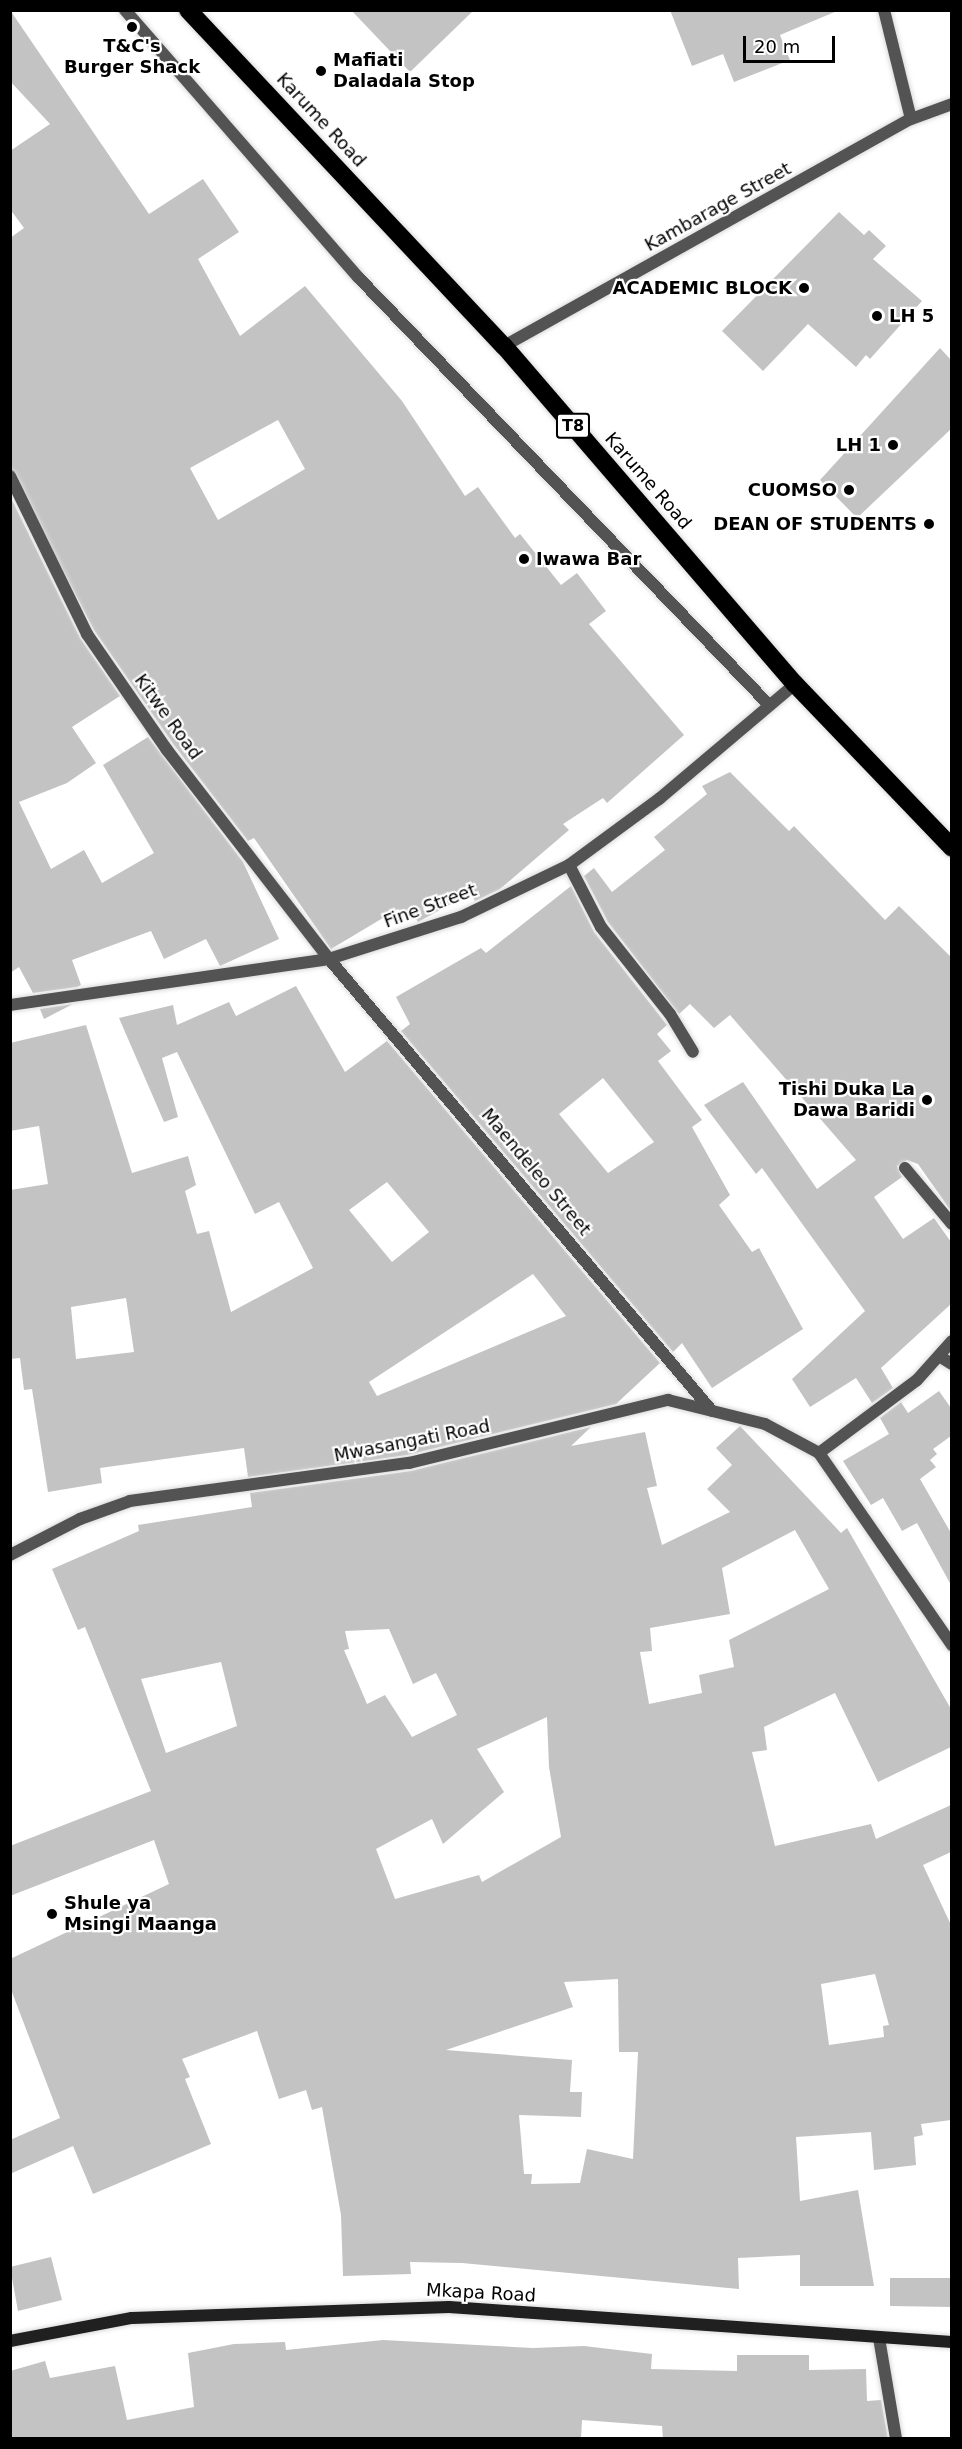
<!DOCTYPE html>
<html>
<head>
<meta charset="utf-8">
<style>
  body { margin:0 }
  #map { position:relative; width:962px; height:2449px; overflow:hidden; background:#fff; font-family:"DejaVu Sans",sans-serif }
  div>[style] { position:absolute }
  .building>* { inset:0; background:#c3c3c3 }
  .roads { filter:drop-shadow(0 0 2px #dbdbdb) drop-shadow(0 0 2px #dbdbdb) }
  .street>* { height:12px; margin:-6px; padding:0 6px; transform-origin:6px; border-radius:6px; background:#535353 }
  .secondary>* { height:12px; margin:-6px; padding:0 6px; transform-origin:6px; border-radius:6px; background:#202020 }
  .highway>* { height:18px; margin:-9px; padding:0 9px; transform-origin:9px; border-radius:9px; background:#000 }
  .dots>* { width:16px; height:16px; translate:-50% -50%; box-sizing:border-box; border:3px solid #fff; border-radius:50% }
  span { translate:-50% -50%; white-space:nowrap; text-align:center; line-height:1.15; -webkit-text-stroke:4.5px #fff; paint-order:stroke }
  .shield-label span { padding:2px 4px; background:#fff; border:2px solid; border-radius:4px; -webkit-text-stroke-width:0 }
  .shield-label { font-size:16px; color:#000; font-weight:700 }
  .poi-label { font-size:18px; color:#000; font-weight:700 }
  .left { translate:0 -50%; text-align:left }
  .right { translate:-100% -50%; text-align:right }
  .street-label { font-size:18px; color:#000 }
  .frame { position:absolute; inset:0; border:12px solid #000; pointer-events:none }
  .scale { position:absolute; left:743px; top:36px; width:92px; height:27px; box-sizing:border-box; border:3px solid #000; border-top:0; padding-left:8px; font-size:18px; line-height:21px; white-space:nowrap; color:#000; -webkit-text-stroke:4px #fff; paint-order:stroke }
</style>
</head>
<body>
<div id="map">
  <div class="building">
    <div style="clip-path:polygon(evenodd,10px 10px,149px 214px,203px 179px,239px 232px,198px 259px,240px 336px,305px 286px,402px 401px,465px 496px,478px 487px,515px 538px,520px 534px,561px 585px,577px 573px,606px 611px,589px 624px,684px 735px,607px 803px,603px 798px,563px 824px,569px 830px,500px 889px,475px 901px,471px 893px,418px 922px,415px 917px,407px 922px,398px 909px,331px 949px,254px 838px,248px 841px,174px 745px,94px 630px,10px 468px,10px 238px,24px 228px,10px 209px,10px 151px,50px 124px,10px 81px,10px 10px,278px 420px,305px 469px,218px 520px,190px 468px,278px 420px)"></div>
    <div style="clip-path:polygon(351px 10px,474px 10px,410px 72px)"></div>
    <div style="clip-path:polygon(670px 10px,836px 10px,837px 11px,780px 35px,790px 60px,734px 82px,723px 54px,692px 66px)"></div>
    <div style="clip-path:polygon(839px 212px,864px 235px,869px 230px,886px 246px,873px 259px,922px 301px,870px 359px,866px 355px,856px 367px,808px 324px,763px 371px,722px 331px)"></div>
    <div style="clip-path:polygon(940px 348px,951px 360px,951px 429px,857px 518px,820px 480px)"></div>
    <div style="clip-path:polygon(10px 496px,80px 638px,120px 696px,72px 727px,96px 763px,67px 783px,19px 802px,51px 869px,84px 850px,102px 883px,154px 853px,103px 765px,148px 737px,243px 862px,279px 939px,220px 966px,206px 939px,164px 959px,151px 931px,72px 960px,81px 985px,77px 987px,33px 993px,19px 967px,10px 973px)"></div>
    <div style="clip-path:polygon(730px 772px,789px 831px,794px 826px,885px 920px,899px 906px,951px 957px,951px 1211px,918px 1164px,907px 1160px,897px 1166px,902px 1177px,874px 1197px,903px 1239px,934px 1218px,951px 1242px,951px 1304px,881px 1368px,893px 1388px,872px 1403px,856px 1378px,810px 1407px,792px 1379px,865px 1311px,762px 1168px,756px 1174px,704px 1105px,743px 1082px,817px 1189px,856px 1160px,730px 1015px,714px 1028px,690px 1004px,679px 1014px,608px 922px,584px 876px,594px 868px,612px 892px,665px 850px,654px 837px,707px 794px,702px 786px)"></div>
    <div style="clip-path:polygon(evenodd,571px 886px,594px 932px,667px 1025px,657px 1034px,671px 1051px,658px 1061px,702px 1120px,692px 1127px,730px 1195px,719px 1205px,752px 1252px,759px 1248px,803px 1329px,712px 1388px,682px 1343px,673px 1352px,401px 1031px,410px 1024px,396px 997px,481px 948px,486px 953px,571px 886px,603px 1078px,654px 1142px,608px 1173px,559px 1114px,603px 1078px)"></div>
    <div style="clip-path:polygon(evenodd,296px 986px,345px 1072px,387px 1041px,660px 1363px,616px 1404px,407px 1455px,248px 1477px,244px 1448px,100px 1468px,102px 1483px,48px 1492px,32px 1389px,24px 1390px,20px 1358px,10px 1359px,10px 1190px,48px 1184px,39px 1126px,10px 1131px,10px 1043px,86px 1025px,132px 1173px,188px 1156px,196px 1185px,185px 1191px,197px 1234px,209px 1231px,231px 1312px,313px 1268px,279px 1202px,255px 1214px,177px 1052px,162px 1058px,178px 1117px,164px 1122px,119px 1018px,173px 1005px,177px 1025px,229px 1002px,236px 1016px,296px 986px,387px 1182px,429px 1232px,392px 1262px,349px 1210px,387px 1182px,296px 986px,533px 1274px,566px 1316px,377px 1396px,369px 1382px,533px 1274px,296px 986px,126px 1298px,134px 1352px,76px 1359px,71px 1307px,126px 1298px)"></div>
    <div style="clip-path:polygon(73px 1004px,44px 1019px,40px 1009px)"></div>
    <div style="clip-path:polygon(939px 1391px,951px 1408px,951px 1436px,933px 1449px,937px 1454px,930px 1460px,936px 1467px,920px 1479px,951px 1533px,951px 1585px,917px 1523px,902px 1531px,883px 1498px,871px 1505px,843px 1461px,889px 1434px,880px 1418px,901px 1402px,908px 1413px)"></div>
    <div style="clip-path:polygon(evenodd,740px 1426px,841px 1533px,847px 1528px,951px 1709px,951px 1747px,878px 1782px,835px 1693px,764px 1727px,767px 1750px,752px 1752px,775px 1846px,871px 1824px,876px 1839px,951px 1805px,951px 1852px,923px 1865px,951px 1925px,951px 2120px,921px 2124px,923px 2135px,914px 2137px,916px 2165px,874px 2170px,871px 2132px,796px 2137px,800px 2201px,858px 2190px,874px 2286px,800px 2286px,800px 2255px,738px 2258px,739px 2289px,462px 2263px,410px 2262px,411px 2274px,343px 2276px,341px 2215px,322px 2107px,312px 2110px,306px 2090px,279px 2099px,257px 2031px,182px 2059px,190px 2077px,185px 2079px,211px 2144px,93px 2194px,73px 2146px,10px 2174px,10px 2140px,60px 2118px,10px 1987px,10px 1959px,169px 1884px,154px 1840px,10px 1896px,10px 1846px,151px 1791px,85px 1627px,78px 1630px,52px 1569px,139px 1531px,138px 1525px,252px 1507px,250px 1493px,411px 1471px,591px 1427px,571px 1446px,645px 1432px,657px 1486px,647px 1488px,662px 1545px,730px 1512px,707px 1489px,732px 1465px,716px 1448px,740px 1426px,795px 1530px,829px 1589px,729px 1640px,734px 1667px,699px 1675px,702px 1693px,649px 1704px,640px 1652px,652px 1651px,650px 1628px,730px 1614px,722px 1568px,795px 1530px,740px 1426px,389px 1629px,413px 1684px,436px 1673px,457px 1715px,412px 1737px,385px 1695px,367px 1704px,344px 1650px,349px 1649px,345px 1631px,389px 1629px,740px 1426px,221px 1662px,237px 1726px,166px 1753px,141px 1679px,221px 1662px,740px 1426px,547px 1717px,549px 1767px,561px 1837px,482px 1882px,479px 1875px,395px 1899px,376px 1849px,432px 1819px,443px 1844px,504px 1792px,477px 1749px,547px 1717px,740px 1426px,875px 1974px,889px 2025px,883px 2026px,884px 2037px,829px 2045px,821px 1984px,875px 1974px,740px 1426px,618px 1979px,619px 2052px,638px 2052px,633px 2159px,587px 2149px,580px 2183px,531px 2184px,532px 2174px,524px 2174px,519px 2115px,581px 2117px,582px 2092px,570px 2092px,572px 2060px,446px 2050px,573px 2007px,564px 1982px,618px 1979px)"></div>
    <div style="clip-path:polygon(51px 2257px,62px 2300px,18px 2311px,10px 2267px)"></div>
    <div style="clip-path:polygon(890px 2278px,951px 2278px,951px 2307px,890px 2306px)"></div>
    <div style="clip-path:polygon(383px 2340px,533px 2348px,584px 2346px,652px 2354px,651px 2369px,737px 2371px,737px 2355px,809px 2355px,809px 2370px,866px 2369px,867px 2401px,881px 2400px,888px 2439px,663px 2439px,662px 2426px,582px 2420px,581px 2439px,10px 2439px,10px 2371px,45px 2361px,50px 2378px,115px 2366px,127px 2420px,194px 2407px,188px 2353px,234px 2344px,285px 2342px,286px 2350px)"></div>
  </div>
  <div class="roads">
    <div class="street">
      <div style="left:125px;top:10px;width:354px;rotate:48.9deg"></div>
      <div style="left:358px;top:277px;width:592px;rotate:46.16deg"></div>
      <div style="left:884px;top:10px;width:112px;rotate:76.1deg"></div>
      <div style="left:504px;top:346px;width:466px;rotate:-29.2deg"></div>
      <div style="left:911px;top:119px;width:44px;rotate:-20.1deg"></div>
      <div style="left:10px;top:476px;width:176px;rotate:64deg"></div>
      <div style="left:87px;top:634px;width:141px;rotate:55.4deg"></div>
      <div style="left:167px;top:750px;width:264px;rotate:52.2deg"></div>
      <div style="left:329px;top:959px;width:592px;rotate:49.72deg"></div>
      <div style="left:569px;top:865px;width:70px;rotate:62.7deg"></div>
      <div style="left:601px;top:927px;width:111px;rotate:51.6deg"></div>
      <div style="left:670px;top:1014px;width:44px;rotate:58.8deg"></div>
      <div style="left:10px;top:1005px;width:322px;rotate:-8.2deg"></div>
      <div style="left:329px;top:959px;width:139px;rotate:-17.7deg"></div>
      <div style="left:461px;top:917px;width:120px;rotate:-25.7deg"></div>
      <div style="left:569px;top:865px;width:112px;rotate:-36.3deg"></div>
      <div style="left:659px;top:799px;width:178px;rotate:-40.2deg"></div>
      <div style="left:905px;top:1168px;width:73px;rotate:50deg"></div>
      <div style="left:939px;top:1356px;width:15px;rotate:32deg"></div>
      <div style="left:819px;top:1453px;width:122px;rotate:-36.7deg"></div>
      <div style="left:917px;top:1380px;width:52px;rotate:-48.1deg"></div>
      <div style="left:10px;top:1555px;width:79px;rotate:-27.2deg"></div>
      <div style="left:80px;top:1519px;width:53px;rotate:-19.8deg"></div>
      <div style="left:130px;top:1501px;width:282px;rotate:-7.8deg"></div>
      <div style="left:409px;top:1463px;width:267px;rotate:-13.7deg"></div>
      <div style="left:668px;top:1400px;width:100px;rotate:13.9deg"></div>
      <div style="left:765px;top:1424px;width:61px;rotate:28.2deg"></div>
      <div style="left:819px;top:1453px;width:234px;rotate:55.3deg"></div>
      <div style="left:879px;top:2338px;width:101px;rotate:80.4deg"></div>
    </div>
    <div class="secondary">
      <div style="left:10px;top:2341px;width:124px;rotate:-10.7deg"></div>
      <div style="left:132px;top:2318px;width:317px;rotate:-2deg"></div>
      <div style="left:449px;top:2307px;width:504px;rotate:3.98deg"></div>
    </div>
    <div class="highway">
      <div style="left:188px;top:10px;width:461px;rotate:46.8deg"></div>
      <div style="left:504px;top:346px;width:446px;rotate:49.3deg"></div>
      <div style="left:795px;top:684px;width:227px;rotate:46.2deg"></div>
    </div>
  </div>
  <div class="dots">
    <div style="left:132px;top:27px;background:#000"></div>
    <div style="left:321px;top:71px;background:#000"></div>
    <div style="left:804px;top:288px;background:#000"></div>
    <div style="left:877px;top:316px;background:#000"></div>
    <div style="left:893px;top:445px;background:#000"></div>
    <div style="left:849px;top:490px;background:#000"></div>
    <div style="left:929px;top:524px;background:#000"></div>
    <div style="left:524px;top:559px;background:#000"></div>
    <div style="left:927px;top:1100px;background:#000"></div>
    <div style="left:52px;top:1914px;background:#000"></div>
  </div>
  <div class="shield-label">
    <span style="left:573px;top:426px">T8</span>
  </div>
  <div class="poi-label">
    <span style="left:132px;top:57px">T&amp;C's<br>Burger Shack</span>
    <span class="left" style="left:333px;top:71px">Mafiati<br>Daladala Stop</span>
    <span class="right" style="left:792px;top:288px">ACADEMIC BLOCK</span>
    <span class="left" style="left:889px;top:316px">LH 5</span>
    <span class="right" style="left:881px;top:445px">LH 1</span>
    <span class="right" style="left:837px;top:490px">CUOMSO</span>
    <span class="right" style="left:917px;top:524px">DEAN OF STUDENTS</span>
    <span class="left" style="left:536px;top:559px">Iwawa Bar</span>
    <span class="right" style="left:915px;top:1100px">Tishi Duka La<br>Dawa Baridi</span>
    <span class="left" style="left:64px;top:1914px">Shule ya<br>Msingi Maanga</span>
  </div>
  <div class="street-label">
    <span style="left:321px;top:120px;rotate:47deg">Karume Road</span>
    <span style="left:718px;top:207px;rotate:-29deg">Kambarage Street</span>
    <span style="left:648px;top:481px;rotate:49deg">Karume Road</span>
    <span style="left:168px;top:717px;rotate:54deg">Kitwe Road</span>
    <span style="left:430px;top:906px;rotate:-20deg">Fine Street</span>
    <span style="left:536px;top:1172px;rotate:50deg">Maendeleo Street</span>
    <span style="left:412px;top:1441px;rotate:-11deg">Mwasangati Road</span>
    <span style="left:481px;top:2293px;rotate:3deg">Mkapa Road</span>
  </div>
  <div class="frame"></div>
  <div class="scale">20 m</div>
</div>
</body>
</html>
